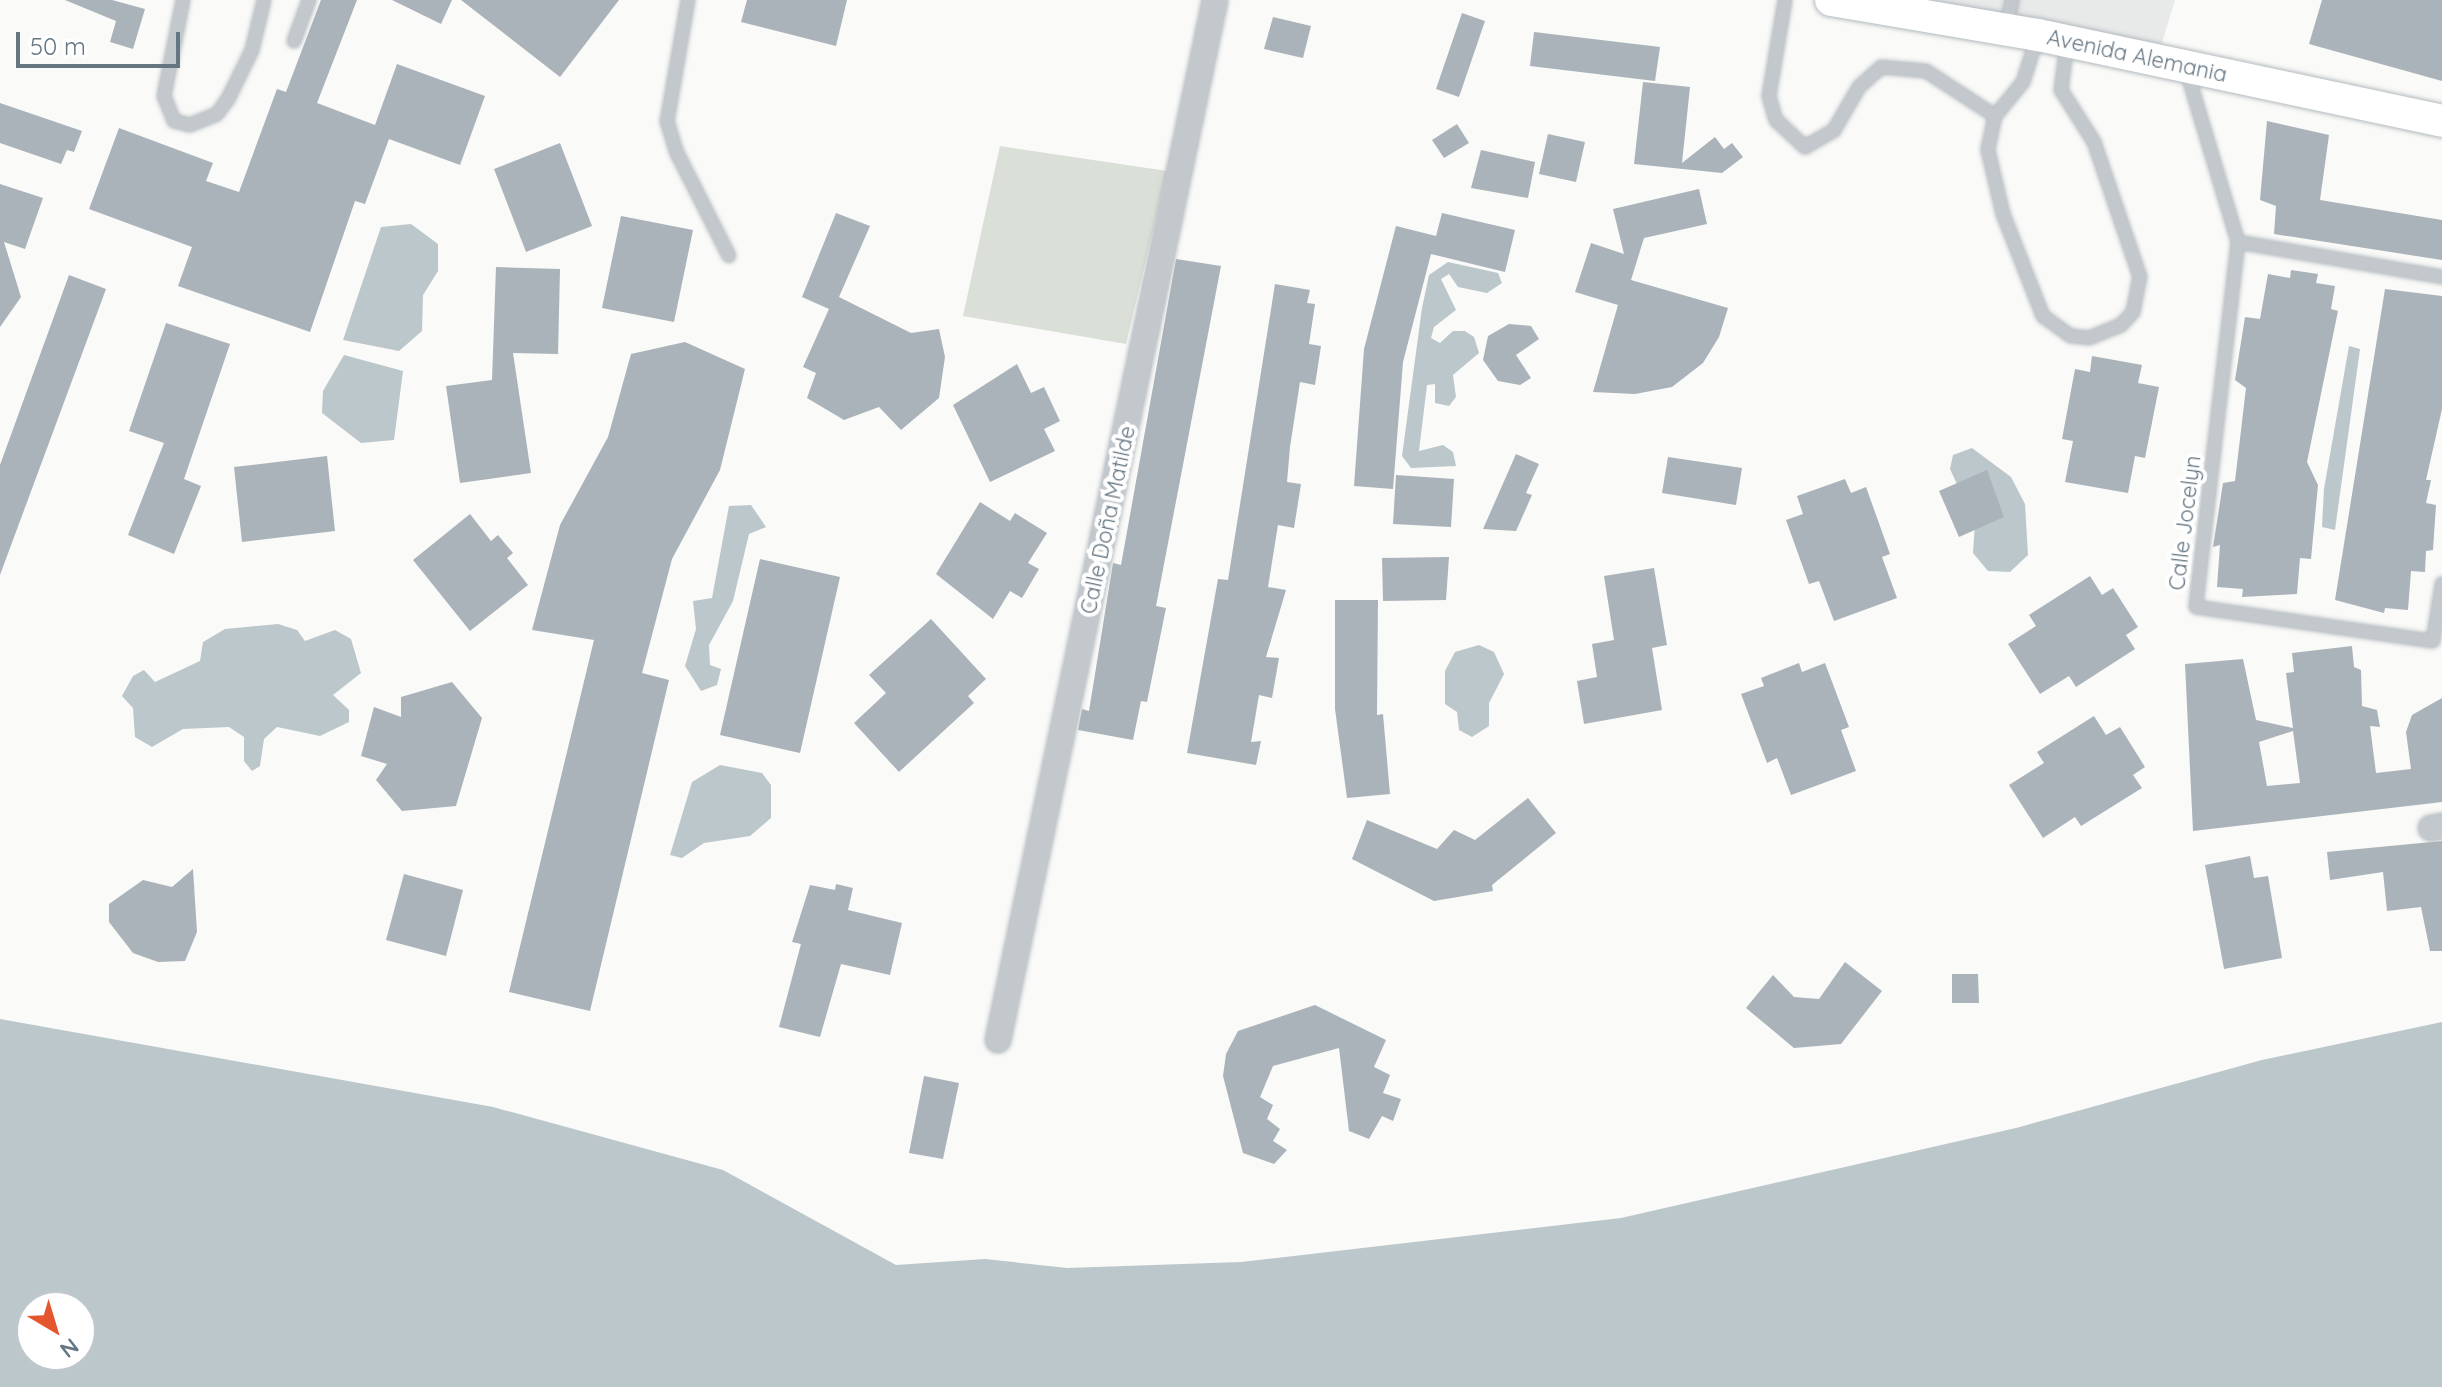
<!DOCTYPE html>
<html>
<head>
<meta charset="utf-8">
<style>
  body { margin:0 }
  #map { position:relative; width:2442px; height:1387px; overflow:hidden; background:#fafaf8; font-family:Quicksand,sans-serif }
  div>[style] { position:absolute }
  .built>* { inset:0; background:#e8e9e9 }
  .green>* { inset:0; background:#dadfd7 }
  .water>* { inset:0; background:#bbc7cb }
  .building>* { inset:0; background:#aab3b9 }
  .roads { filter:drop-shadow(0 0 2px #b3babf) drop-shadow(0 0 2px #b3babf) }
  .lane>* { height:12px; margin:-6px; padding:0 6px; transform-origin:6px; border-radius:6px; background:#c3c8cc }
  .street>* { height:24px; margin:-12px; padding:0 12px; transform-origin:12px; border-radius:12px; background:#c3c8cc }
  .secondary>* { height:32px; margin:-16px; padding:0 16px; transform-origin:16px; border-radius:16px; background:#fff }
  span { translate:-50% -50%; white-space:nowrap; text-align:center; line-height:1.15; -webkit-text-stroke:8px #fff; paint-order:stroke }
  .street-label { font-size:22px; color:#657683 }
  .north { position:absolute; left:16px; top:1291px; width:80px; height:80px; box-sizing:border-box; background:#fff; border:2px solid #c1c8cd; border-radius:50%; rotate:142deg; font-size:22px; font-weight:700; line-height:32px; text-align:center; color:#657683 }
  .north::after { content:''; display:block; margin:auto; width:28px; height:36px; background:#e4572e; clip-path:polygon(50% 0,100% 100%,50% 72%,0 100%) }
  .scale { position:absolute; left:16px; top:32px; width:164px; height:36px; box-sizing:border-box; border:4px solid #657683; border-top:0; padding-left:10px; font-size:24px; line-height:28px; white-space:nowrap; color:#657683; -webkit-text-stroke:6px #fff; paint-order:stroke }
</style>
</head>
<body>
<div id="map">
  <div class="built">
    <div style="clip-path:polygon(1905px 0,2175px 0,2161px 46px)"></div>
  </div>
  <div class="green">
    <div style="clip-path:polygon(1000px 146px,1167px 171px,1126px 344px,963px 316px)"></div>
  </div>
  <div class="water">
    <div style="clip-path:polygon(411px 224px,438px 244px,438px 271px,423px 295px,422px 331px,399px 351px,343px 340px,381px 227px)"></div>
    <div style="clip-path:polygon(1448px 262px,1498px 273px,1502px 283px,1487px 293px,1458px 287px,1449px 274px,1441px 279px,1456px 310px,1434px 327px,1431px 338px,1440px 343px,1453px 331px,1465px 331px,1474px 337px,1479px 353px,1453px 375px,1456px 397px,1449px 406px,1435px 403px,1435px 384px,1427px 385px,1419px 451px,1443px 445px,1453px 452px,1456px 466px,1411px 468px,1402px 456px,1422px 308px,1429px 275px)"></div>
    <div style="clip-path:polygon(2349px 346px,2360px 349px,2335px 530px,2322px 527px,2324px 489px)"></div>
    <div style="clip-path:polygon(344px 355px,403px 371px,394px 440px,361px 443px,322px 413px,323px 391px)"></div>
    <div style="clip-path:polygon(1972px 448px,2011px 477px,2025px 504px,2028px 555px,2010px 572px,1988px 571px,1973px 553px,1975px 523px,1950px 469px,1953px 455px)"></div>
    <div style="clip-path:polygon(751px 505px,766px 527px,749px 534px,733px 601px,709px 645px,710px 665px,721px 669px,717px 685px,701px 691px,685px 666px,696px 629px,693px 601px,712px 598px,729px 506px)"></div>
    <div style="clip-path:polygon(278px 624px,297px 630px,305px 641px,335px 630px,351px 639px,361px 673px,333px 695px,349px 710px,349px 722px,320px 736px,277px 727px,264px 739px,260px 766px,252px 771px,244px 761px,244px 737px,229px 727px,183px 729px,152px 747px,135px 737px,133px 708px,122px 696px,133px 676px,144px 670px,155px 682px,200px 661px,203px 642px,225px 629px)"></div>
    <div style="clip-path:polygon(1479px 645px,1494px 652px,1504px 674px,1489px 703px,1489px 726px,1472px 737px,1459px 730px,1457px 712px,1445px 704px,1445px 671px,1455px 652px)"></div>
    <div style="clip-path:polygon(720px 765px,762px 773px,771px 785px,771px 818px,750px 836px,704px 843px,682px 858px,670px 855px,692px 782px)"></div>
    <div style="clip-path:polygon(evenodd,0 1019px,493px 1107px,723px 1170px,896px 1265px,985px 1259px,1067px 1268px,1241px 1262px,1621px 1218px,2016px 1128px,2262px 1060px,2442px 1022px,2442px 1387px,0 1387px,0 1019px,32px 1307px,80px 1307px,80px 1355px,32px 1355px,32px 1307px)"></div>
  </div>
  <div class="building">
    <div style="clip-path:polygon(65px 0,112px 0,145px 9px,133px 49px,110px 42px,116px 21px)"></div>
    <div style="clip-path:polygon(321px 0,357px 0,317px 103px,375px 125px,397px 64px,485px 96px,460px 165px,389px 139px,365px 204px,355px 201px,310px 332px,178px 286px,192px 247px,89px 209px,119px 128px,213px 163px,206px 181px,239px 192px,277px 89px,286px 92px)"></div>
    <div style="clip-path:polygon(392px 0,452px 0,441px 24px)"></div>
    <div style="clip-path:polygon(461px 0,619px 0,560px 77px)"></div>
    <div style="clip-path:polygon(747px 0,847px 0,836px 46px,741px 22px)"></div>
    <div style="clip-path:polygon(2322px 0,2442px 0,2442px 81px,2309px 44px)"></div>
    <div style="clip-path:polygon(1462px 13px,1485px 21px,1459px 97px,1436px 89px)"></div>
    <div style="clip-path:polygon(1273px 17px,1311px 26px,1303px 58px,1264px 49px)"></div>
    <div style="clip-path:polygon(1534px 32px,1660px 47px,1655px 81px,1530px 66px)"></div>
    <div style="clip-path:polygon(1643px 82px,1690px 87px,1682px 163px,1715px 137px,1724px 149px,1732px 143px,1743px 157px,1722px 173px,1634px 164px)"></div>
    <div style="clip-path:polygon(0 103px,82px 131px,74px 152px,67px 150px,61px 164px,0 143px)"></div>
    <div style="clip-path:polygon(2267px 121px,2329px 135px,2320px 200px,2442px 220px,2442px 260px,2274px 234px,2276px 206px,2260px 200px)"></div>
    <div style="clip-path:polygon(1457px 124px,1469px 143px,1444px 158px,1432px 140px)"></div>
    <div style="clip-path:polygon(1548px 134px,1585px 142px,1576px 182px,1539px 174px)"></div>
    <div style="clip-path:polygon(560px 143px,592px 226px,526px 252px,494px 169px)"></div>
    <div style="clip-path:polygon(1481px 150px,1535px 162px,1528px 198px,1471px 188px)"></div>
    <div style="clip-path:polygon(0 184px,43px 198px,25px 249px,4px 242px,21px 297px,0 327px)"></div>
    <div style="clip-path:polygon(1699px 189px,1707px 224px,1644px 238px,1631px 280px,1728px 308px,1719px 337px,1703px 363px,1672px 387px,1635px 394px,1593px 392px,1618px 305px,1575px 292px,1591px 243px,1624px 254px,1613px 209px)"></div>
    <div style="clip-path:polygon(836px 213px,870px 226px,839px 297px,911px 333px,939px 329px,945px 357px,939px 398px,901px 430px,879px 407px,844px 420px,807px 398px,816px 373px,803px 367px,829px 309px,802px 297px)"></div>
    <div style="clip-path:polygon(1442px 213px,1515px 230px,1505px 272px,1431px 254px,1403px 362px,1393px 489px,1354px 486px,1364px 349px,1396px 226px,1436px 236px)"></div>
    <div style="clip-path:polygon(621px 216px,693px 230px,674px 322px,602px 308px)"></div>
    <div style="clip-path:polygon(1176px 259px,1221px 266px,1156px 606px,1166px 608px,1147px 702px,1141px 701px,1133px 740px,1078px 730px,1082px 709px,1089px 711px,1113px 563px,1121px 565px)"></div>
    <div style="clip-path:polygon(496px 267px,560px 269px,558px 354px,513px 353px,531px 473px,460px 483px,446px 386px,492px 380px)"></div>
    <div style="clip-path:polygon(2291px 270px,2318px 274px,2316px 283px,2335px 286px,2331px 309px,2338px 311px,2307px 462px,2318px 485px,2311px 559px,2300px 558px,2297px 594px,2242px 597px,2243px 589px,2217px 587px,2220px 545px,2213px 547px,2223px 483px,2235px 481px,2246px 388px,2235px 380px,2245px 317px,2260px 319px,2268px 274px,2290px 278px)"></div>
    <div style="clip-path:polygon(69px 275px,106px 289px,0 575px,0 465px)"></div>
    <div style="clip-path:polygon(1275px 284px,1310px 290px,1307px 303px,1315px 304px,1309px 344px,1321px 346px,1315px 385px,1300px 382px,1290px 447px,1287px 482px,1301px 484px,1294px 528px,1278px 525px,1268px 587px,1286px 590px,1266px 657px,1279px 658px,1272px 698px,1259px 695px,1251px 742px,1261px 741px,1256px 765px,1187px 753px,1218px 579px,1228px 580px)"></div>
    <div style="clip-path:polygon(2385px 289px,2442px 296px,2442px 409px,2426px 480px,2431px 480px,2426px 503px,2436px 505px,2433px 550px,2426px 551px,2425px 572px,2411px 571px,2408px 610px,2385px 608px,2384px 613px,2335px 600px)"></div>
    <div style="clip-path:polygon(166px 323px,230px 344px,184px 479px,201px 486px,174px 554px,128px 535px,164px 443px,129px 431px)"></div>
    <div style="clip-path:polygon(1509px 324px,1531px 326px,1539px 339px,1516px 355px,1531px 378px,1520px 385px,1498px 381px,1483px 360px,1488px 336px)"></div>
    <div style="clip-path:polygon(685px 342px,745px 369px,720px 470px,672px 559px,642px 673px,669px 680px,590px 1011px,509px 992px,594px 640px,532px 630px,560px 525px,608px 437px,631px 354px)"></div>
    <div style="clip-path:polygon(2092px 356px,2142px 365px,2138px 383px,2159px 387px,2145px 458px,2135px 456px,2128px 493px,2065px 482px,2073px 441px,2062px 439px,2075px 369px,2090px 372px)"></div>
    <div style="clip-path:polygon(1017px 364px,1031px 393px,1044px 387px,1060px 421px,1044px 429px,1055px 451px,990px 482px,953px 405px)"></div>
    <div style="clip-path:polygon(1516px 454px,1539px 464px,1526px 493px,1532px 495px,1516px 531px,1483px 529px)"></div>
    <div style="clip-path:polygon(327px 456px,335px 531px,242px 542px,234px 467px)"></div>
    <div style="clip-path:polygon(1668px 457px,1742px 468px,1736px 505px,1662px 493px)"></div>
    <div style="clip-path:polygon(1987px 470px,2004px 517px,1959px 537px,1939px 491px)"></div>
    <div style="clip-path:polygon(1396px 475px,1454px 479px,1451px 527px,1393px 524px)"></div>
    <div style="clip-path:polygon(1845px 479px,1851px 493px,1866px 487px,1890px 554px,1882px 557px,1897px 598px,1834px 621px,1819px 581px,1809px 584px,1786px 520px,1803px 514px,1797px 496px)"></div>
    <div style="clip-path:polygon(980px 502px,1010px 521px,1015px 513px,1047px 533px,1028px 563px,1039px 569px,1022px 598px,1010px 591px,993px 619px,936px 574px)"></div>
    <div style="clip-path:polygon(470px 514px,491px 541px,498px 535px,513px 553px,507px 558px,528px 585px,470px 631px,413px 560px)"></div>
    <div style="clip-path:polygon(1449px 557px,1446px 600px,1383px 601px,1382px 558px)"></div>
    <div style="clip-path:polygon(760px 559px,840px 577px,800px 753px,720px 735px)"></div>
    <div style="clip-path:polygon(1654px 568px,1667px 645px,1652px 648px,1662px 710px,1584px 724px,1577px 681px,1597px 677px,1592px 644px,1614px 640px,1604px 576px)"></div>
    <div style="clip-path:polygon(2090px 576px,2102px 595px,2113px 588px,2138px 627px,2126px 635px,2135px 649px,2076px 687px,2069px 676px,2040px 694px,2008px 644px,2036px 626px,2029px 615px)"></div>
    <div style="clip-path:polygon(1335px 600px,1378px 600px,1377px 715px,1383px 714px,1390px 794px,1347px 798px,1335px 709px)"></div>
    <div style="clip-path:polygon(931px 619px,986px 679px,968px 696px,974px 703px,899px 772px,854px 723px,886px 693px,869px 675px)"></div>
    <div style="clip-path:polygon(evenodd,2352px 646px,2354px 667px,2361px 670px,2362px 706px,2377px 710px,2380px 727px,2370px 726px,2376px 773px,2411px 769px,2406px 732px,2412px 715px,2442px 698px,2442px 802px,2193px 831px,2185px 664px,2243px 659px,2256px 720px,2293px 728px,2286px 673px,2294px 672px,2292px 653px,2352px 646px,2293px 731px,2300px 783px,2267px 786px,2259px 742px,2293px 731px)"></div>
    <div style="clip-path:polygon(1799px 663px,1802px 672px,1825px 663px,1849px 727px,1841px 730px,1856px 771px,1791px 795px,1777px 758px,1767px 763px,1741px 694px,1764px 686px,1761px 678px)"></div>
    <div style="clip-path:polygon(452px 682px,482px 718px,456px 806px,402px 811px,376px 780px,387px 764px,361px 756px,374px 707px,401px 717px,401px 697px)"></div>
    <div style="clip-path:polygon(2094px 716px,2106px 735px,2120px 727px,2145px 767px,2133px 775px,2142px 788px,2081px 826px,2075px 817px,2043px 838px,2009px 785px,2044px 763px,2037px 752px)"></div>
    <div style="clip-path:polygon(1528px 798px,1556px 833px,1492px 885px,1493px 891px,1434px 901px,1352px 859px,1367px 820px,1437px 849px,1454px 830px,1475px 840px)"></div>
    <div style="clip-path:polygon(2442px 841px,2442px 951px,2430px 951px,2421px 907px,2387px 911px,2383px 872px,2330px 880px,2327px 852px)"></div>
    <div style="clip-path:polygon(2250px 856px,2254px 878px,2268px 876px,2282px 958px,2224px 969px,2205px 865px)"></div>
    <div style="clip-path:polygon(193px 869px,197px 932px,185px 961px,158px 962px,133px 953px,109px 922px,109px 904px,143px 880px,172px 887px)"></div>
    <div style="clip-path:polygon(404px 874px,463px 890px,446px 956px,386px 940px)"></div>
    <div style="clip-path:polygon(836px 884px,853px 888px,848px 910px,902px 923px,890px 975px,841px 964px,820px 1037px,779px 1027px,801px 944px,792px 942px,810px 885px,835px 890px)"></div>
    <div style="clip-path:polygon(1845px 962px,1882px 991px,1841px 1044px,1794px 1048px,1746px 1008px,1773px 975px,1794px 997px,1819px 999px)"></div>
    <div style="clip-path:polygon(1952px 974px,1978px 974px,1979px 1003px,1952px 1003px)"></div>
    <div style="clip-path:polygon(1315px 1005px,1386px 1040px,1374px 1067px,1390px 1075px,1383px 1093px,1401px 1099px,1393px 1121px,1382px 1116px,1369px 1139px,1349px 1131px,1339px 1048px,1273px 1066px,1260px 1097px,1273px 1105px,1267px 1119px,1280px 1129px,1273px 1141px,1287px 1150px,1274px 1164px,1243px 1153px,1223px 1076px,1226px 1054px,1238px 1031px)"></div>
    <div style="clip-path:polygon(924px 1076px,959px 1083px,943px 1159px,909px 1153px)"></div>
  </div>
  <div class="roads">
    <div class="lane">
      <div style="left:183px;top:0;width:98px;rotate:101.2deg"></div>
      <div style="left:164px;top:96px;width:27px;rotate:68deg"></div>
      <div style="left:174px;top:121px;width:16px;rotate:14deg"></div>
      <div style="left:190px;top:125px;width:29px;rotate:-22deg"></div>
      <div style="left:217px;top:114px;width:19px;rotate:-54deg"></div>
      <div style="left:228px;top:99px;width:55px;rotate:-63.9deg"></div>
      <div style="left:252px;top:50px;width:51px;rotate:-76.5deg"></div>
      <div style="left:688px;top:0;width:123px;rotate:99.8deg"></div>
      <div style="left:667px;top:121px;width:34px;rotate:73deg"></div>
      <div style="left:677px;top:153px;width:115px;rotate:63.2deg"></div>
      <div style="left:1785px;top:0;width:97px;rotate:99.5deg"></div>
      <div style="left:1769px;top:96px;width:25px;rotate:74deg"></div>
      <div style="left:1776px;top:120px;width:40px;rotate:43deg"></div>
      <div style="left:1805px;top:147px;width:34px;rotate:-30deg"></div>
      <div style="left:1834px;top:130px;width:50px;rotate:-59.8deg"></div>
      <div style="left:1859px;top:87px;width:30px;rotate:-42deg"></div>
      <div style="left:1881px;top:67px;width:45px;rotate:5.1deg"></div>
      <div style="left:1926px;top:71px;width:82px;rotate:33.1deg"></div>
      <div style="left:2006px;top:29px;width:30px;rotate:-78deg"></div>
      <div style="left:2038px;top:35px;width:49px;rotate:107.7deg"></div>
      <div style="left:2023px;top:82px;width:44px;rotate:129.5deg"></div>
      <div style="left:1995px;top:116px;width:35px;rotate:102deg"></div>
      <div style="left:1988px;top:150px;width:66px;rotate:76.8deg"></div>
      <div style="left:2003px;top:214px;width:110px;rotate:68.6deg"></div>
      <div style="left:2043px;top:316px;width:34px;rotate:36deg"></div>
      <div style="left:2071px;top:336px;width:18px;rotate:6deg"></div>
      <div style="left:2089px;top:338px;width:35px;rotate:-22deg"></div>
      <div style="left:2121px;top:325px;width:18px;rotate:-47deg"></div>
      <div style="left:2133px;top:312px;width:36px;rotate:-79deg"></div>
      <div style="left:2140px;top:277px;width:143px;rotate:-108.8deg"></div>
      <div style="left:2094px;top:142px;width:62px;rotate:-122.4deg"></div>
      <div style="left:2061px;top:90px;width:47px;rotate:-82.7deg"></div>
      <div style="left:294px;top:41px;width:44px;rotate:-69.9deg"></div>
      <div style="left:2187px;top:72px;width:177px;rotate:73.3deg"></div>
      <div style="left:2238px;top:242px;width:367px;rotate:96.6deg"></div>
      <div style="left:2196px;top:607px;width:239px;rotate:8.2deg"></div>
      <div style="left:2433px;top:641px;width:58px;rotate:-81deg"></div>
      <div style="left:2238px;top:242px;width:207px;rotate:9.7deg"></div>
    </div>
    <div class="street">
      <div style="left:2431px;top:828px;width:11px;rotate:-10deg"></div>
      <div style="left:998px;top:1040px;width:1062px;rotate:-78.21deg"></div>
    </div>
    <div class="secondary">
      <div style="left:1831px;top:0;width:210px;rotate:9.6deg"></div>
      <div style="left:2038px;top:35px;width:413px;rotate:12deg"></div>
    </div>
  </div>
  <div class="street-label">
    <span style="left:2137px;top:56px;rotate:12deg">Avenida Alemania</span>
    <span style="left:1108px;top:520px;rotate:-78deg">Calle Doña Matilde</span>
    <span style="left:2185px;top:523px;rotate:-83deg">Calle Jocelyn</span>
  </div>
  <div class="north">N</div>
  <div class="scale">50 m</div>
</div>
</body>
</html>
